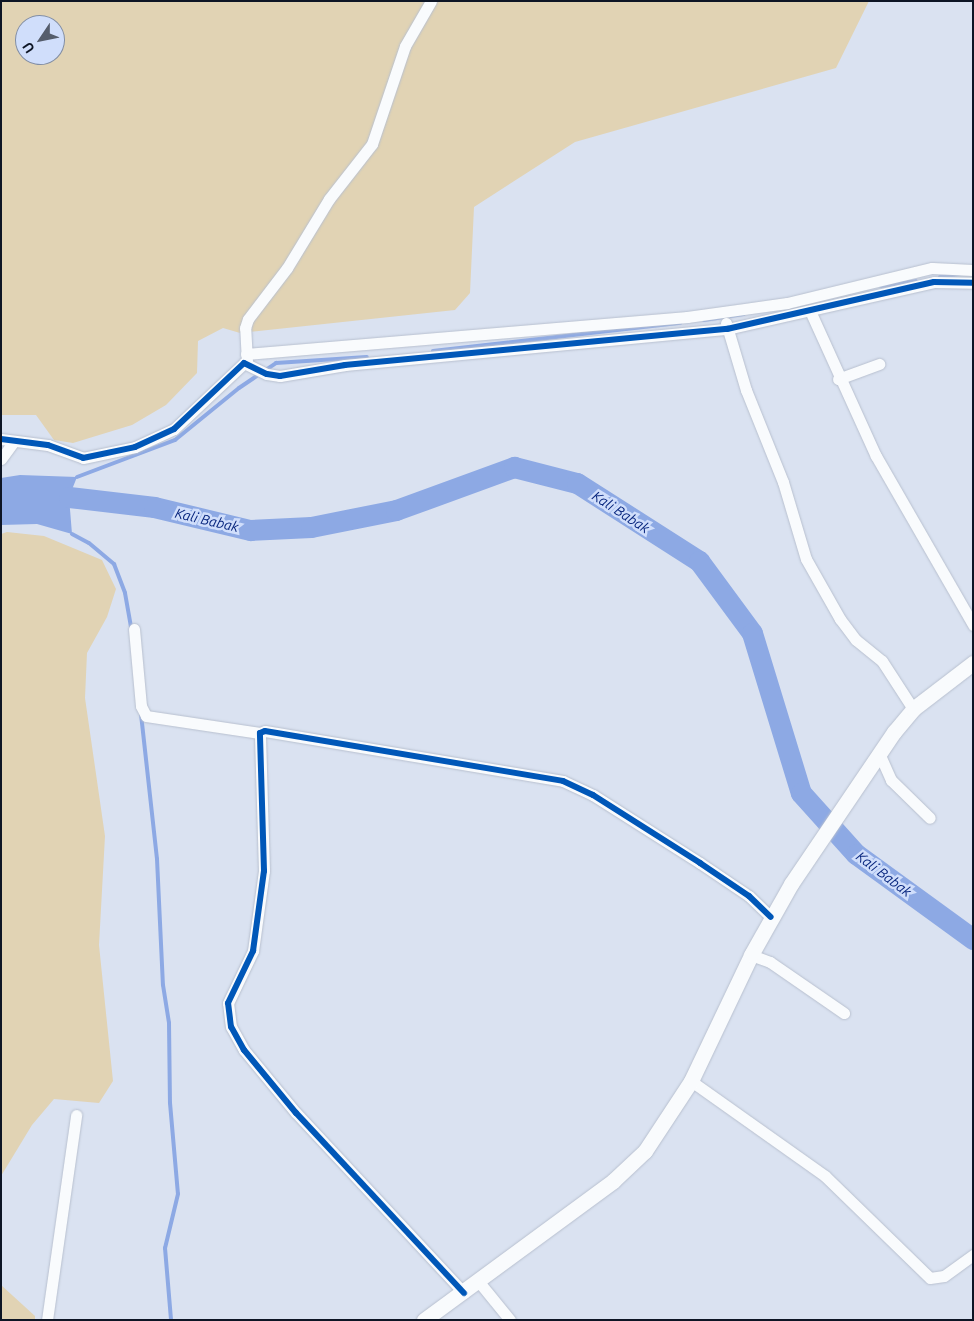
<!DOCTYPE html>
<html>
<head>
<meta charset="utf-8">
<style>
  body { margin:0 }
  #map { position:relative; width:974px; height:1321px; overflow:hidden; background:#dae2f1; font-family:Ubuntu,sans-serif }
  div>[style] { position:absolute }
  .green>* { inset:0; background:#e1d3b4 }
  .water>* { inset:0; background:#8da9e4 }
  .stream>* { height:4px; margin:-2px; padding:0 2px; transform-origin:2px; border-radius:2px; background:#8da9e4 }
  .river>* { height:21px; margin:-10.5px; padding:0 10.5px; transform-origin:10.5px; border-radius:10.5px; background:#8da9e4 }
  .roads { filter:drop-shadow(0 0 1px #b8c0cf) drop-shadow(0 0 1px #b8c0cf) }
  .minor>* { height:11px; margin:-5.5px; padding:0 5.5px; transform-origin:5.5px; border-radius:5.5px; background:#f9fbfd }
  .tertiary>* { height:15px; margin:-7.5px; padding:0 7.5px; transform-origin:7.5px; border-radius:7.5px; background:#f9fbfd }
  .cycleway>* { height:6px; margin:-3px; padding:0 3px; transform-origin:3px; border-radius:3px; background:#0057b8 }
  span { translate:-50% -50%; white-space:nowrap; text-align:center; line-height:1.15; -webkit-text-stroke:5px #d0defb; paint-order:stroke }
  .water-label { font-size:14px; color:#08267e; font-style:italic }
  .frame { position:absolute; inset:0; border:2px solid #0d1525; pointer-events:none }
  .north { position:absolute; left:15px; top:15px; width:50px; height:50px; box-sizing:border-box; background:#d0defb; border:1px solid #828ea5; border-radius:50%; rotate:236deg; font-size:14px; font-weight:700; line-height:20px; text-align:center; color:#0d1525 }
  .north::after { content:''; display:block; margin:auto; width:18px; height:22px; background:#555d6c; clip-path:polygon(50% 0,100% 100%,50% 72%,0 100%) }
</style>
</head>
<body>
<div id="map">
  <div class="green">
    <div style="clip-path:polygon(evenodd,1px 1px,869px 1px,836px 68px,575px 142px,474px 207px,470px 293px,455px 310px,240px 333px,223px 328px,198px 341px,197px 373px,166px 405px,132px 425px,73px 443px,54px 440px,36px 415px,1px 415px,1px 1px,25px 25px,55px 25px,55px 55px,25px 55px,25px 25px)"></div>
    <div style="clip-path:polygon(7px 532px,44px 536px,102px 560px,116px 589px,107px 617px,87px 653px,85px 698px,105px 836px,99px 945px,113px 1081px,99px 1103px,54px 1099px,32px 1125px,1px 1176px,1px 534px)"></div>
    <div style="clip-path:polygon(1px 1285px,35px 1316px,35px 1320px,1px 1320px)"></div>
  </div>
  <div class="water">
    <div style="clip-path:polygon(20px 475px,77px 477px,69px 497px,72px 534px,37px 524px,1px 525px,1px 478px)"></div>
  </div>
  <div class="stream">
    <div style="left:940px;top:277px;width:20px;rotate:-9deg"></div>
    <div style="left:881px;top:286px;width:35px;rotate:-8deg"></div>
    <div style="left:704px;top:320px;width:40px;rotate:-8.5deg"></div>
    <div style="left:433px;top:351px;width:249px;rotate:-6.5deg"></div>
    <div style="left:77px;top:477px;width:105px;rotate:-20.7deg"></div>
    <div style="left:175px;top:440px;width:82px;rotate:-39.1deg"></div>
    <div style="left:239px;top:388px;width:45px;rotate:-34deg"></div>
    <div style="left:276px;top:363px;width:91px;rotate:-3.8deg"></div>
    <div style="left:72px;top:534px;width:19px;rotate:28deg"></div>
    <div style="left:89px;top:543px;width:33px;rotate:40deg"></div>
    <div style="left:114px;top:564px;width:31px;rotate:69deg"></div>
    <div style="left:125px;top:593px;width:35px;rotate:80deg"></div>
    <div style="left:141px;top:714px;width:146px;rotate:83.7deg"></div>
    <div style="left:157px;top:859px;width:126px;rotate:87.3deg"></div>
    <div style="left:163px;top:985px;width:38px;rotate:81deg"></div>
    <div style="left:169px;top:1023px;width:80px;rotate:89.3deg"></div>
    <div style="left:170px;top:1103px;width:91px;rotate:85deg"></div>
    <div style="left:178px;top:1194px;width:56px;rotate:103.5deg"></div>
    <div style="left:165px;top:1248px;width:72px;rotate:85.2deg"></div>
  </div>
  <div class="river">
    <div style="left:69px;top:497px;width:86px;rotate:6.7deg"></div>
    <div style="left:154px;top:507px;width:99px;rotate:13.5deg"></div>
    <div style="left:250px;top:530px;width:61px;rotate:-2.8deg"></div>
    <div style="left:311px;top:527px;width:87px;rotate:-11.3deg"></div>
    <div style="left:396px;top:510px;width:126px;rotate:-20deg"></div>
    <div style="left:514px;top:467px;width:65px;rotate:14.3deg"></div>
    <div style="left:577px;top:483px;width:145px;rotate:32.6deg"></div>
    <div style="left:699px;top:561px;width:89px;rotate:53.6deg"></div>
    <div style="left:752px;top:633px;width:167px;rotate:73deg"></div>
    <div style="left:801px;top:793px;width:82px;rotate:48deg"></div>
    <div style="left:856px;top:854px;width:145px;rotate:36deg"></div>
  </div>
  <div class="roads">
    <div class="minor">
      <div style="left:811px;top:313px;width:157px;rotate:65.6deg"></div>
      <div style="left:876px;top:456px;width:195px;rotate:60.1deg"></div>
      <div style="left:726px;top:323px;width:70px;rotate:73.4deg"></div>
      <div style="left:746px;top:390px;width:99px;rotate:68.1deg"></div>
      <div style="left:783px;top:482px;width:80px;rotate:73.4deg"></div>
      <div style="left:806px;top:559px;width:69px;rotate:60.5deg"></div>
      <div style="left:840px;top:619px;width:26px;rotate:53deg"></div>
      <div style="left:856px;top:640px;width:33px;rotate:39deg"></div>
      <div style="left:882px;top:661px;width:57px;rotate:57.1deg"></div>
      <div style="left:246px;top:354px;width:443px;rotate:-4.8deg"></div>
      <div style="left:687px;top:317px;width:101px;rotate:-8deg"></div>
      <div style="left:787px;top:303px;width:149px;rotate:-13.6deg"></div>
      <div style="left:932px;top:268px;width:41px;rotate:2.8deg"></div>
      <div style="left:247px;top:362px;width:34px;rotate:-93deg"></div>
      <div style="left:245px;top:328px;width:9px;rotate:-72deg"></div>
      <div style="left:248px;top:319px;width:64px;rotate:-52.6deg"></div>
      <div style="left:287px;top:268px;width:81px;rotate:-58.7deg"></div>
      <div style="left:329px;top:199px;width:70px;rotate:-52deg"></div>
      <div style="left:372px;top:144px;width:103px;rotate:-71.4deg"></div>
      <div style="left:405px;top:46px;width:52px;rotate:-60deg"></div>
      <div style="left:838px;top:379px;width:44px;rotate:-20.1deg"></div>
      <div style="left:1px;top:439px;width:47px;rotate:7.3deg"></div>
      <div style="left:48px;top:445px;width:37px;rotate:20deg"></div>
      <div style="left:83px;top:458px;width:53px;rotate:-11.9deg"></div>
      <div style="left:135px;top:447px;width:43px;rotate:-24.8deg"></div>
      <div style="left:174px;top:429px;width:96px;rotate:-43.3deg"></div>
      <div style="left:244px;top:363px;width:25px;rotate:26deg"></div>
      <div style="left:267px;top:374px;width:13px;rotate:9deg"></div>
      <div style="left:280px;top:376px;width:66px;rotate:-9.6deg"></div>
      <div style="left:345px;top:365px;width:384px;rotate:-5.4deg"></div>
      <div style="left:727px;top:329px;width:212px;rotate:-12.8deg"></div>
      <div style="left:934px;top:282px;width:39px;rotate:1deg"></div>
      <div style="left:1px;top:459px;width:22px;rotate:-54deg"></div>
      <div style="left:134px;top:629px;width:77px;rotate:84.8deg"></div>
      <div style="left:141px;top:706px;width:11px;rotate:63deg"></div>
      <div style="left:146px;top:716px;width:115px;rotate:8.5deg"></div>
      <div style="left:879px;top:753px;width:30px;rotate:66deg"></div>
      <div style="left:891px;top:780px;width:54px;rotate:44.3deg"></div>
      <div style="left:751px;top:955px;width:20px;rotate:20deg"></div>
      <div style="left:770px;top:962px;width:90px;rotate:34.6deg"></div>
      <div style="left:691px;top:1081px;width:164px;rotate:35.3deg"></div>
      <div style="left:825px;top:1176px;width:146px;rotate:44.2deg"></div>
      <div style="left:930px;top:1278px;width:14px;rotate:-8deg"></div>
      <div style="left:944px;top:1276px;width:36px;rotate:-36deg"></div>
      <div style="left:479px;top:1282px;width:49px;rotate:50.8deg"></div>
      <div style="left:464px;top:1293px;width:246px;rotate:-133deg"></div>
      <div style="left:296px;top:1113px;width:82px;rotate:-129.5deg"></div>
      <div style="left:244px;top:1050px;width:26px;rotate:-119deg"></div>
      <div style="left:231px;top:1027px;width:24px;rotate:-97deg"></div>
      <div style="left:228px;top:1003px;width:58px;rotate:-64.3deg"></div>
      <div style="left:253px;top:951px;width:81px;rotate:-82.2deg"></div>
      <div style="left:264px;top:871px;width:138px;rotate:-91.7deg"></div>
      <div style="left:260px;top:733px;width:5px;rotate:-22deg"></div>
      <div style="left:265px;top:731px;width:302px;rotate:9.5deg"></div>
      <div style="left:563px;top:781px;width:33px;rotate:25deg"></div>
      <div style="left:593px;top:795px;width:127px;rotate:32.4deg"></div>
      <div style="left:700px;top:863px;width:59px;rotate:34deg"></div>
      <div style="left:749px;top:896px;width:30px;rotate:44deg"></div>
      <div style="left:47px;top:1320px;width:207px;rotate:-81.9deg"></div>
    </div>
    <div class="tertiary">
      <div style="left:424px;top:1320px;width:235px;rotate:-36.3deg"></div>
      <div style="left:613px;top:1181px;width:44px;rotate:-43.2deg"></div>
      <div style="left:645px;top:1151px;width:84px;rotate:-56.7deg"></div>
      <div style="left:691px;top:1081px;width:140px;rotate:-64.5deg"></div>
      <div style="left:751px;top:955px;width:81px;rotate:-60.6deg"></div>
      <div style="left:791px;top:884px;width:184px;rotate:-55.9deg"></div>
      <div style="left:894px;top:732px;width:30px;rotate:-50deg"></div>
      <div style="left:913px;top:709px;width:76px;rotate:-37.5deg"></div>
    </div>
  </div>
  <div class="cycleway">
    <div style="left:1px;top:439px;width:47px;rotate:7.3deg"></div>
    <div style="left:48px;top:445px;width:37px;rotate:20deg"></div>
    <div style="left:83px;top:458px;width:53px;rotate:-11.9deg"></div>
    <div style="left:135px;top:447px;width:43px;rotate:-24.8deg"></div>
    <div style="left:174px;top:429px;width:96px;rotate:-43.3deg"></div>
    <div style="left:244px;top:363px;width:25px;rotate:26deg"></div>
    <div style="left:267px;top:374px;width:13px;rotate:9deg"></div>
    <div style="left:280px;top:376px;width:66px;rotate:-9.6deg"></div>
    <div style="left:345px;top:365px;width:384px;rotate:-5.4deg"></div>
    <div style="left:727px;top:329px;width:212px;rotate:-12.8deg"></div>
    <div style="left:934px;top:282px;width:39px;rotate:1deg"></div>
    <div style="left:464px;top:1293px;width:246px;rotate:-133deg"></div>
    <div style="left:296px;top:1113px;width:82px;rotate:-129.5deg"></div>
    <div style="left:244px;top:1050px;width:26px;rotate:-119deg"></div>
    <div style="left:231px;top:1027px;width:24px;rotate:-97deg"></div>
    <div style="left:228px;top:1003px;width:58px;rotate:-64.3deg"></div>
    <div style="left:253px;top:951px;width:81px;rotate:-82.2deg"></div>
    <div style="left:264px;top:871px;width:138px;rotate:-91.7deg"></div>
    <div style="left:260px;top:733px;width:5px;rotate:-22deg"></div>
    <div style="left:265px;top:731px;width:302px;rotate:9.5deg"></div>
    <div style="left:563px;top:781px;width:33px;rotate:25deg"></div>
    <div style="left:593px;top:795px;width:127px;rotate:32.4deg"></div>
    <div style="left:700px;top:863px;width:59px;rotate:34deg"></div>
    <div style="left:749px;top:896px;width:30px;rotate:44deg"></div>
  </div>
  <div class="water-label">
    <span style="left:621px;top:512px;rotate:33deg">Kali Babak</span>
    <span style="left:207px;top:520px;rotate:13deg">Kali Babak</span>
    <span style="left:884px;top:874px;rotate:37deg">Kali Babak</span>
  </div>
  <div class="frame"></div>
  <div class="north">U</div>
</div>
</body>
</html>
